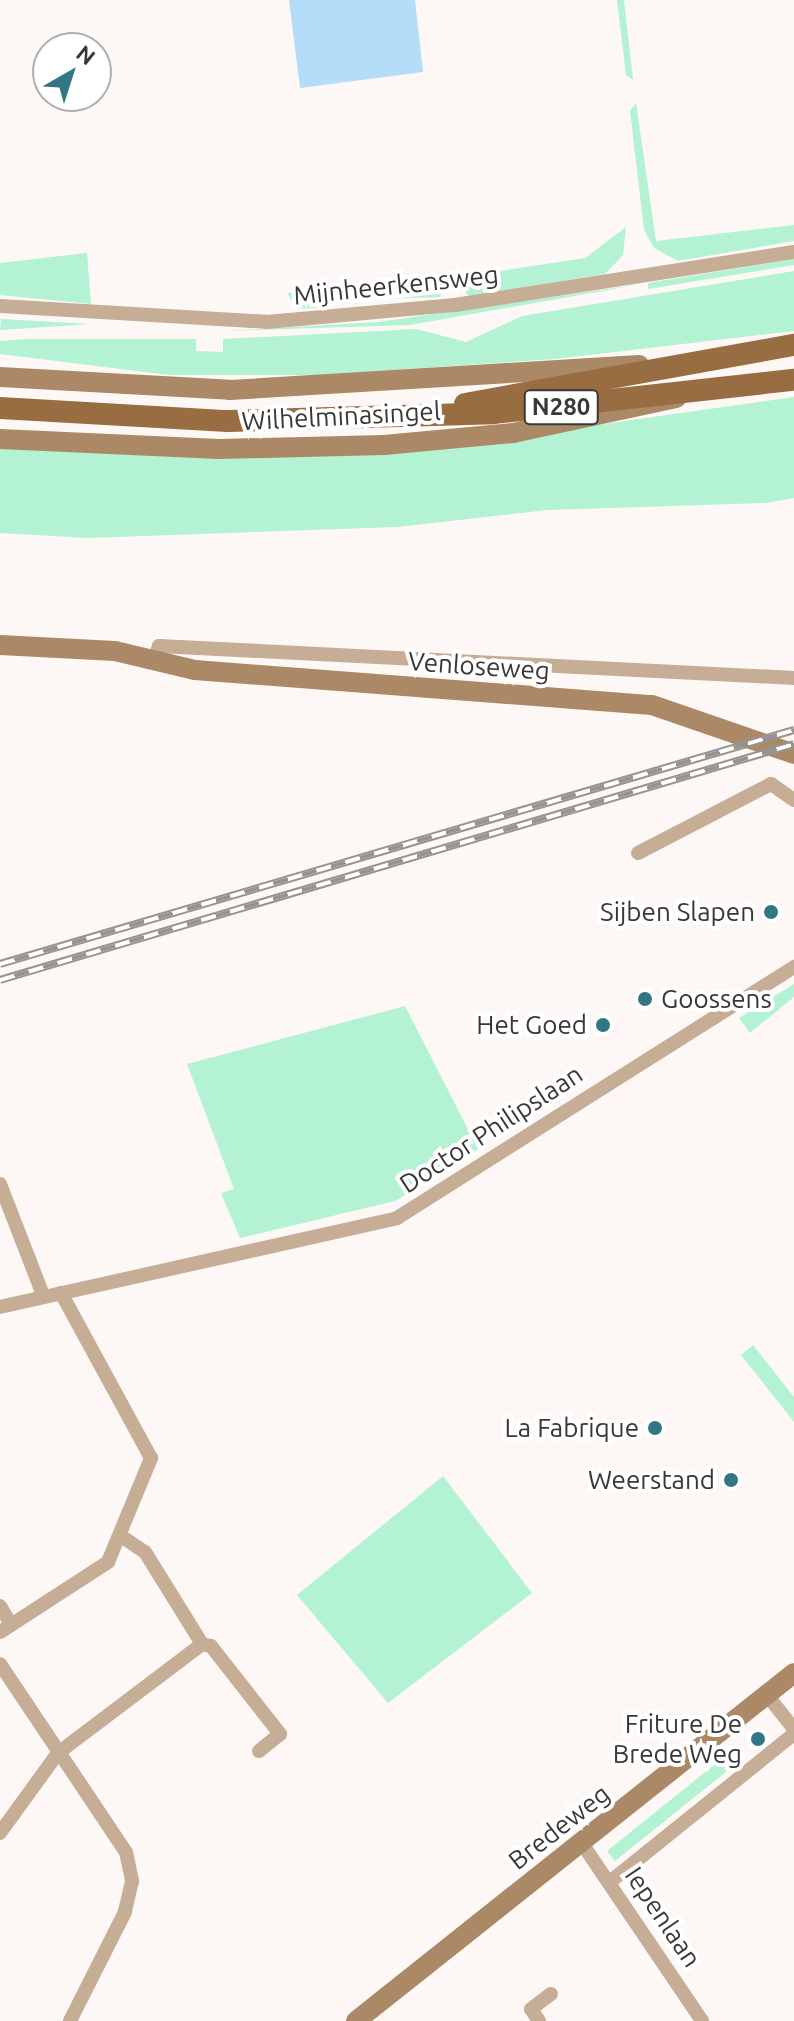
<!DOCTYPE html>
<html>
<head>
<meta charset="utf-8">
<style>
  body { margin:0 }
  #map { position:relative; width:794px; height:2021px; overflow:hidden; background:#fdf8f5; font-family:Ubuntu,sans-serif }
  div>[style] { position:absolute }
  .green>* { inset:0; background:#b3f2d3 }
  .water>* { inset:0; background:#b5dcf8 }
  .street>* { height:14px; margin:-7px; padding:0 7px; transform-origin:7px; border-radius:7px; background:#c5ad96 }
  .secondary>* { height:20px; margin:-10px; padding:0 10px; transform-origin:10px; border-radius:10px; background:#ab8866 }
  .primary>* { height:22px; margin:-11px; padding:0 11px; transform-origin:11px; border-radius:11px; background:#986d42 }
  .rail>* { height:8px; margin-top:-4px; transform-origin:0; background:repeating-linear-gradient(90deg,#fff 0 15px,#979391 0 30px); box-sizing:border-box; border-block:2px solid #979391 }
  .dots>* { width:22px; height:22px; translate:-50% -50%; box-sizing:border-box; border:4px solid #fff; border-radius:50% }
  span { translate:-50% -50%; white-space:nowrap; text-align:center; line-height:1.15; -webkit-text-stroke:8px #fff; paint-order:stroke }
  .shield-label span { padding:2px 6px; background:#fff; border:2px solid; border-radius:6px; -webkit-text-stroke-width:0 }
  .shield-label { font-size:24px; color:#3a3837; font-weight:700 }
  .street-label { font-size:26px; color:#3a3837 }
  .poi-label { font-size:26px; color:#3a3837 }
  .right { translate:-100% -50%; text-align:right }
  .left { translate:0 -50%; text-align:left }
  .north { position:absolute; left:32px; top:32px; width:80px; height:80px; box-sizing:border-box; background:#fff; border:2px solid #b0afaf; border-radius:50%; rotate:39deg; font-size:22px; font-weight:700; line-height:32px; text-align:center; color:#3a3837 }
  .north::after { content:''; display:block; margin:auto; width:28px; height:36px; background:#327685; clip-path:polygon(50% 0,100% 100%,50% 72%,0 100%) }
</style>
</head>
<body>
<div id="map">
  <div class="green">
    <div style="clip-path:polygon(617px 0,624px 0,633px 80px,626px 75px)"></div>
    <div style="clip-path:polygon(636px 103px,656px 241px,794px 225px,794px 241px,678px 261px,654px 248px,644px 230px,630px 111px)"></div>
    <div style="clip-path:polygon(626px 227px,623px 255px,605px 274px,469px 296px,460px 289px,460px 277px,585px 258px)"></div>
    <div style="clip-path:polygon(87px 253px,91px 304px,0 295px,0 263px)"></div>
    <div style="clip-path:polygon(794px 259px,794px 265px,648px 289px,648px 283px)"></div>
    <div style="clip-path:polygon(794px 271px,794px 331px,555px 359px,317px 375px,169px 375px,0 354px,0 341px,27px 339px,196px 339px,196px 351px,223px 352px,223px 339px,416px 329px,466px 342px,522px 316px)"></div>
    <div style="clip-path:polygon(448px 278px,440px 297px,343px 300px,341px 289px)"></div>
    <div style="clip-path:polygon(642px 284px,410px 325px,223px 331px,378px 322px)"></div>
    <div style="clip-path:polygon(330px 290px,324px 307px,298px 309px,287px 293px)"></div>
    <div style="clip-path:polygon(1px 319px,92px 324px,0 330px)"></div>
    <div style="clip-path:polygon(794px 397px,794px 498px,766px 503px,547px 510px,397px 527px,89px 538px,0 533px,0 446px,412px 451px)"></div>
    <div style="clip-path:polygon(794px 984px,794px 997px,750px 1033px,739px 1018px)"></div>
    <div style="clip-path:polygon(405px 1006px,478px 1149px,395px 1201px,240px 1238px,221px 1193px,234px 1189px,187px 1064px)"></div>
    <div style="clip-path:polygon(753px 1345px,794px 1397px,794px 1422px,741px 1355px)"></div>
    <div style="clip-path:polygon(443px 1476px,532px 1593px,388px 1703px,297px 1595px)"></div>
    <div style="clip-path:polygon(729px 1753px,737px 1763px,615px 1861px,607px 1851px)"></div>
  </div>
  <div class="water">
    <div style="clip-path:polygon(289px 0,415px 0,423px 72px,300px 88px)"></div>
  </div>
  <div class="street">
    <div style="left:0;top:306px;width:267px;rotate:3.4deg"></div>
    <div style="left:267px;top:322px;width:189px;rotate:-5.2deg"></div>
    <div style="left:455px;top:305px;width:343px;rotate:-8.9deg"></div>
    <div style="left:154px;top:660px;width:15px;rotate:-70deg"></div>
    <div style="left:159px;top:646px;width:636px;rotate:2.88deg"></div>
    <div style="left:638px;top:853px;width:150px;rotate:-27.4deg"></div>
    <div style="left:771px;top:784px;width:28px;rotate:35deg"></div>
    <div style="left:0;top:1184px;width:119px;rotate:68.8deg"></div>
    <div style="left:0;top:1307px;width:407px;rotate:-12.6deg"></div>
    <div style="left:397px;top:1218px;width:470px;rotate:-32.3deg"></div>
    <div style="left:121px;top:1536px;width:29px;rotate:34deg"></div>
    <div style="left:145px;top:1552px;width:108px;rotate:58.2deg"></div>
    <div style="left:202px;top:1644px;width:9px;rotate:13deg"></div>
    <div style="left:211px;top:1646px;width:112px;rotate:51.9deg"></div>
    <div style="left:280px;top:1734px;width:27px;rotate:141deg"></div>
    <div style="left:0;top:1606px;width:21px;rotate:59deg"></div>
    <div style="left:0;top:1632px;width:129px;rotate:-32.9deg"></div>
    <div style="left:108px;top:1562px;width:113px;rotate:-67.5deg"></div>
    <div style="left:151px;top:1458px;width:188px;rotate:-118.6deg"></div>
    <div style="left:0;top:1664px;width:226px;rotate:56.2deg"></div>
    <div style="left:126px;top:1852px;width:30px;rotate:78deg"></div>
    <div style="left:132px;top:1881px;width:32px;rotate:103deg"></div>
    <div style="left:125px;top:1912px;width:122px;rotate:116.8deg"></div>
    <div style="left:767px;top:1695px;width:43px;rotate:51.5deg"></div>
    <div style="left:0;top:1833px;width:99px;rotate:-54.1deg"></div>
    <div style="left:58px;top:1753px;width:181px;rotate:-37.1deg"></div>
    <div style="left:581px;top:1842px;width:216px;rotate:55.9deg"></div>
    <div style="left:611px;top:1881px;width:235px;rotate:-38.8deg"></div>
    <div style="left:539px;top:2021px;width:14px;rotate:-124deg"></div>
    <div style="left:531px;top:2009px;width:25px;rotate:-37deg"></div>
  </div>
  <div class="secondary">
    <div style="left:0;top:377px;width:230px;rotate:3.2deg"></div>
    <div style="left:230px;top:390px;width:410px;rotate:-3.5deg"></div>
    <div style="left:0;top:439px;width:219px;rotate:2.6deg"></div>
    <div style="left:219px;top:449px;width:165px;rotate:-1.4deg"></div>
    <div style="left:384px;top:445px;width:130px;rotate:-5.3deg"></div>
    <div style="left:513px;top:433px;width:167px;rotate:-12.1deg"></div>
    <div style="left:0;top:645px;width:115px;rotate:3deg"></div>
    <div style="left:115px;top:651px;width:82px;rotate:13.4deg"></div>
    <div style="left:195px;top:670px;width:458px;rotate:4.4deg"></div>
    <div style="left:652px;top:705px;width:150px;rotate:19deg"></div>
    <div style="left:356px;top:2021px;width:559px;rotate:-38.47deg"></div>
  </div>
  <div class="primary">
    <div style="left:465px;top:404px;width:334px;rotate:-10.2deg"></div>
    <div style="left:0;top:408px;width:228px;rotate:3.3deg"></div>
    <div style="left:228px;top:421px;width:265px;rotate:-1.7deg"></div>
    <div style="left:493px;top:413px;width:303px;rotate:-6.3deg"></div>
  </div>
  <div class="rail">
    <div style="left:0;top:964px;width:828px;rotate:-16.42deg"></div>
    <div style="left:0;top:980px;width:828px;rotate:-16.55deg"></div>
  </div>
  <div class="dots">
    <div style="left:771px;top:912px;background:#327685"></div>
    <div style="left:645px;top:999px;background:#327685"></div>
    <div style="left:603px;top:1025px;background:#327685"></div>
    <div style="left:655px;top:1428px;background:#327685"></div>
    <div style="left:731px;top:1480px;background:#327685"></div>
    <div style="left:758px;top:1739px;background:#327685"></div>
  </div>
  <div class="shield-label">
    <span style="left:561px;top:407px">N280</span>
  </div>
  <div class="street-label">
    <span style="left:396px;top:285px;rotate:-6deg">Mijnheerkensweg</span>
    <span style="left:341px;top:416px;rotate:-3deg">Wilhelminasingel</span>
    <span style="left:479px;top:666px;rotate:4deg">Venloseweg</span>
    <span style="left:491px;top:1129px;rotate:-33deg">Doctor Philipslaan</span>
    <span style="left:559px;top:1827px;rotate:-38deg">Bredeweg</span>
    <span style="left:663px;top:1917px;rotate:56deg">Iepenlaan</span>
  </div>
  <div class="poi-label">
    <span class="right" style="left:755px;top:912px">Sijben Slapen</span>
    <span class="left" style="left:661px;top:999px">Goossens</span>
    <span class="right" style="left:587px;top:1025px">Het Goed</span>
    <span class="right" style="left:639px;top:1428px">La Fabrique</span>
    <span class="right" style="left:715px;top:1480px">Weerstand</span>
    <span class="right" style="left:742px;top:1739px">Friture De<br>Brede Weg</span>
  </div>
  <div class="north">N</div>
</div>
</body>
</html>
